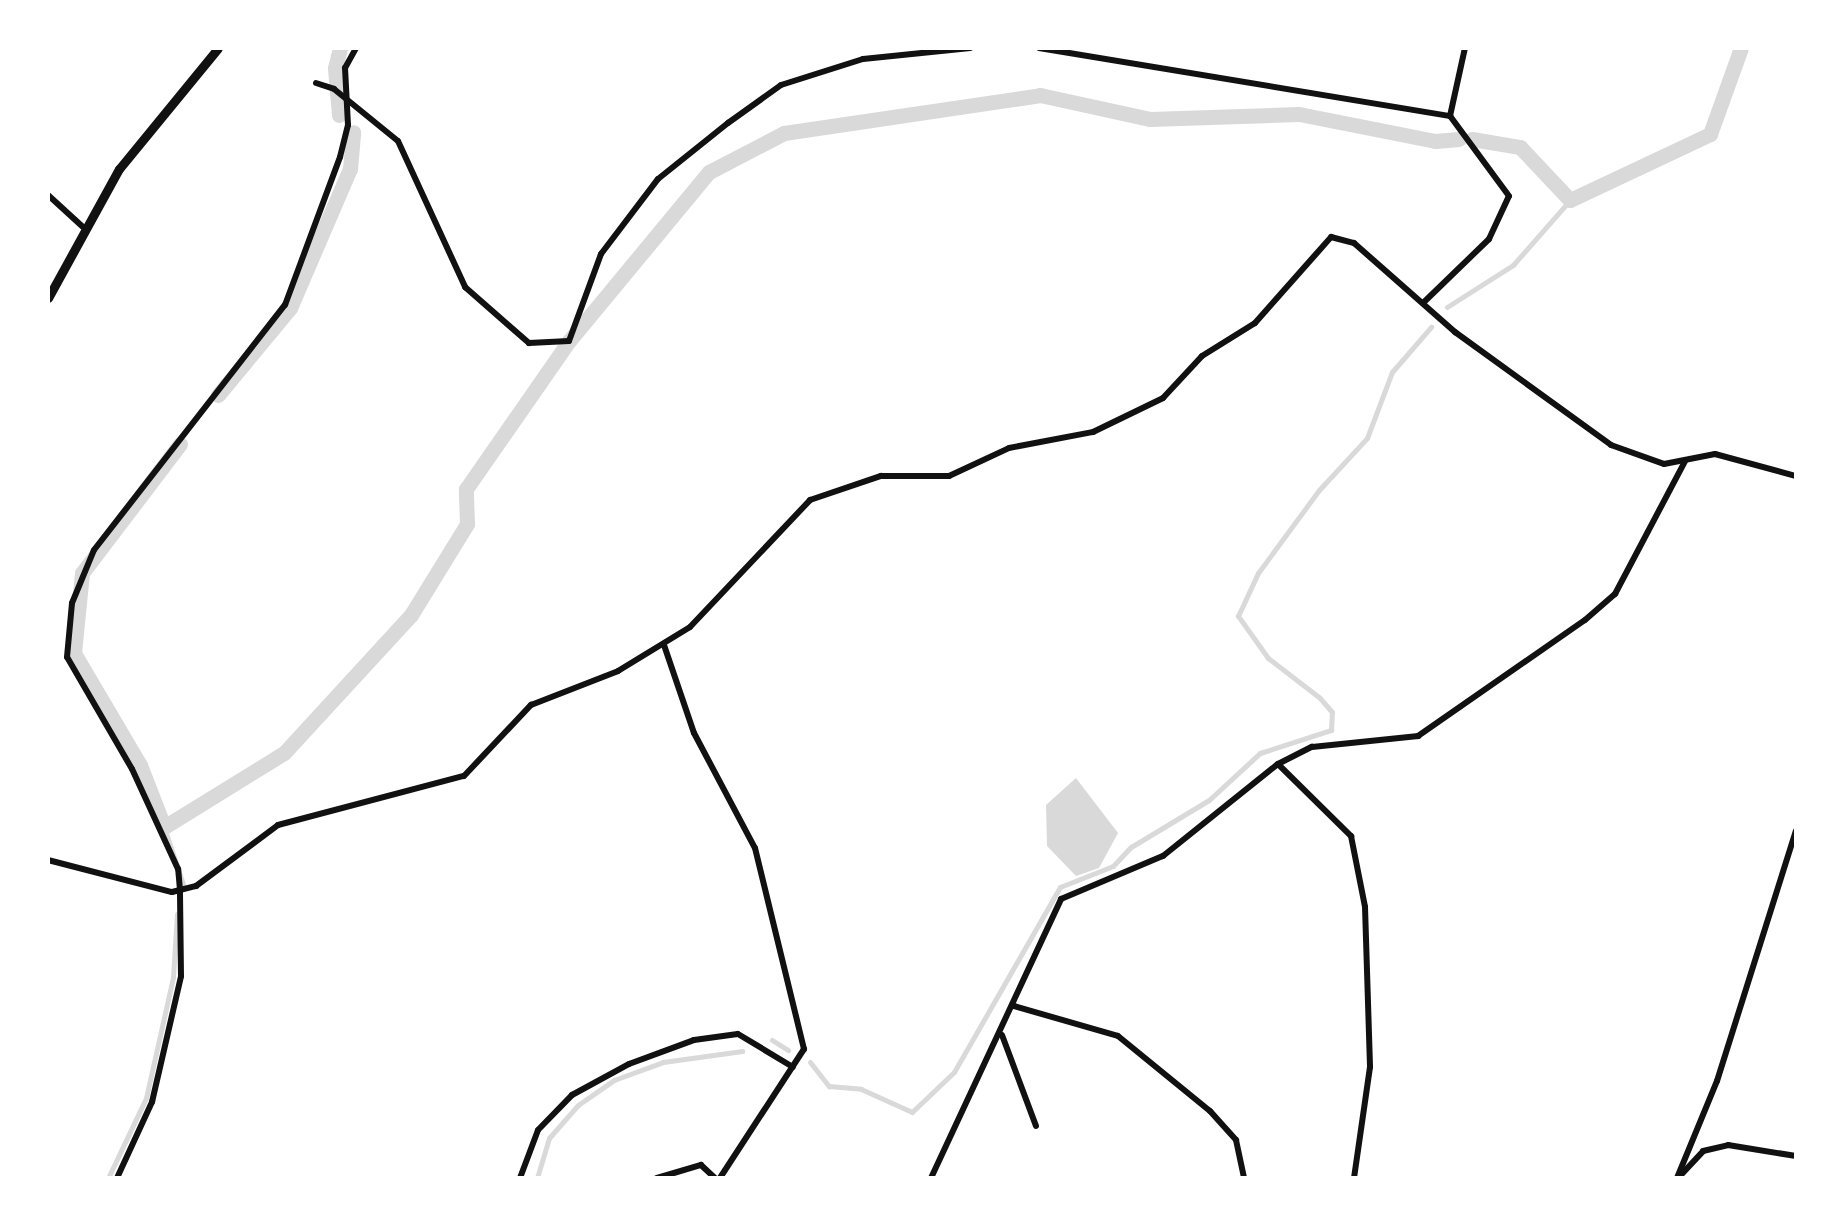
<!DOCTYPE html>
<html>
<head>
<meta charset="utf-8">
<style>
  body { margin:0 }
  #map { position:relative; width:1844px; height:1226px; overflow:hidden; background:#fff; font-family:"Asap Condensed",sans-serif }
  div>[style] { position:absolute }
  .water>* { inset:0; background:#d9d9d9 }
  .stream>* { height:5px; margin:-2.5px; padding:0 2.5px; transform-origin:2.5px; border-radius:2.5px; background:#d9d9d9 }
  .canal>* { height:15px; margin:-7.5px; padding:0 7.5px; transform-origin:7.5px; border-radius:7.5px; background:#d9d9d9 }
  .minor>* { height:6px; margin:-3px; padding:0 3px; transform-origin:3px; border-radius:3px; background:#111 }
  .tertiary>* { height:9px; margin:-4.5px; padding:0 4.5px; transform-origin:4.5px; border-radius:4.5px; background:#111 }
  span { translate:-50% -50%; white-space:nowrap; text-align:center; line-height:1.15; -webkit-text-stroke:10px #fff; paint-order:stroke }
  .frame { position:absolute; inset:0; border:50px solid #fff; pointer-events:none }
</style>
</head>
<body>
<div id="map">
  <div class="water">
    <div style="clip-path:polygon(1076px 778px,1118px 833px,1099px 868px,1076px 876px,1047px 846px,1046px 805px)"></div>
  </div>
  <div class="stream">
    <div style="left:1447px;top:307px;width:78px;rotate:-32.5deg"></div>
    <div style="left:1513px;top:265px;width:86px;rotate:-48.8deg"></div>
    <div style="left:164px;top:827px;width:60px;rotate:71.6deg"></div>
    <div style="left:772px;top:1040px;width:19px;rotate:32deg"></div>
    <div style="left:810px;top:1062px;width:31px;rotate:52deg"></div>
    <div style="left:829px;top:1086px;width:32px;rotate:5deg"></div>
    <div style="left:861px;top:1089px;width:56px;rotate:24.3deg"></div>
    <div style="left:912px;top:1112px;width:58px;rotate:-43.6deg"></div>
    <div style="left:954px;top:1072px;width:213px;rotate:-60.2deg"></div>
    <div style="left:1060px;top:887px;width:57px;rotate:-21.6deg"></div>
    <div style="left:1113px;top:866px;width:26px;rotate:-47deg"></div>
    <div style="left:1131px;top:847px;width:91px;rotate:-31.1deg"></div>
    <div style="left:1209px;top:800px;width:69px;rotate:-42.7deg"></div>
    <div style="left:1260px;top:753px;width:75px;rotate:-17.9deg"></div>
    <div style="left:1331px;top:730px;width:18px;rotate:-87deg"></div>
    <div style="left:1332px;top:712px;width:18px;rotate:-131deg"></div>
    <div style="left:1320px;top:698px;width:66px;rotate:-142.4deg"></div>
    <div style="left:1268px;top:658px;width:52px;rotate:-125.5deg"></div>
    <div style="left:1238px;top:616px;width:47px;rotate:-65.1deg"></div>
    <div style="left:1258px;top:573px;width:103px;rotate:-53.7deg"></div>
    <div style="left:1319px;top:490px;width:71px;rotate:-47.3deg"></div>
    <div style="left:1367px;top:438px;width:71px;rotate:-69.3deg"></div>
    <div style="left:1392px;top:372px;width:60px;rotate:-49.1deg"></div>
    <div style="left:108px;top:1178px;width:89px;rotate:-64.6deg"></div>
    <div style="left:146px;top:1098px;width:124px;rotate:-77.4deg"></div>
    <div style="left:173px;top:977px;width:63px;rotate:-86.4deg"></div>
    <div style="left:537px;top:1178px;width:42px;rotate:-73.3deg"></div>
    <div style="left:549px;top:1138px;width:44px;rotate:-48.7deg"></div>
    <div style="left:578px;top:1105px;width:44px;rotate:-34.8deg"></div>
    <div style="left:614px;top:1080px;width:52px;rotate:-20.2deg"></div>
    <div style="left:663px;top:1062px;width:80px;rotate:-7.9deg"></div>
  </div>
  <div class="canal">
    <div style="left:339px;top:115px;width:47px;rotate:-94.9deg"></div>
    <div style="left:335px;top:68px;width:21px;rotate:-76deg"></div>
    <div style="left:1472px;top:139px;width:49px;rotate:9.5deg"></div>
    <div style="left:1520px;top:147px;width:73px;rotate:46.7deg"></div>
    <div style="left:1570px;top:200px;width:155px;rotate:-25.2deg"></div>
    <div style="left:1710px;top:134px;width:91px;rotate:-70.2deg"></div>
    <div style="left:218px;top:395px;width:113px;rotate:-50.4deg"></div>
    <div style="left:290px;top:308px;width:151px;rotate:-66.7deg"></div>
    <div style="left:350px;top:169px;width:37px;rotate:-85deg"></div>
    <div style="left:180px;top:444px;width:162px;rotate:127.2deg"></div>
    <div style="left:82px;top:573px;width:80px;rotate:95.7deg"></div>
    <div style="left:74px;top:653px;width:130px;rotate:59.5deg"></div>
    <div style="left:140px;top:765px;width:66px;rotate:68.8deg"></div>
    <div style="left:164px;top:827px;width:141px;rotate:-31.7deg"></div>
    <div style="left:284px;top:753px;width:188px;rotate:-47.4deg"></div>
    <div style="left:411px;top:615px;width:107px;rotate:-58.4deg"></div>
    <div style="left:467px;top:524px;width:35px;rotate:-92deg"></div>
    <div style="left:466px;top:489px;width:180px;rotate:-55.2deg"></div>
    <div style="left:569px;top:341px;width:219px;rotate:-50.4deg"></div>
    <div style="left:709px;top:172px;width:85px;rotate:-27.5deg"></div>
    <div style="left:784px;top:133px;width:259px;rotate:-8.4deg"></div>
    <div style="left:1040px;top:95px;width:113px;rotate:12.3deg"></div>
    <div style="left:1150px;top:119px;width:149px;rotate:-1.9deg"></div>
    <div style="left:1299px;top:114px;width:139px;rotate:11.2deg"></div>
    <div style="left:1435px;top:141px;width:24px;rotate:-5deg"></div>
  </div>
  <div class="minor">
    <div style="left:1039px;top:48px;width:417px;rotate:9.4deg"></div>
    <div style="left:316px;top:83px;width:19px;rotate:18deg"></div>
    <div style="left:334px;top:89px;width:82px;rotate:39.1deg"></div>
    <div style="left:398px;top:141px;width:161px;rotate:65.3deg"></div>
    <div style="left:465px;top:287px;width:85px;rotate:41.2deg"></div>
    <div style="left:529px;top:343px;width:40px;rotate:-2.9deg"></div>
    <div style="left:569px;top:341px;width:93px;rotate:-69.8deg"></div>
    <div style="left:601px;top:254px;width:94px;rotate:-52.8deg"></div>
    <div style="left:658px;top:179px;width:90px;rotate:-38.7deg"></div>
    <div style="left:728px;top:123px;width:65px;rotate:-35.6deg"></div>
    <div style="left:781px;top:85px;width:86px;rotate:-17.6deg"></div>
    <div style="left:863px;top:59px;width:108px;rotate:-5.9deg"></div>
    <div style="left:48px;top:195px;width:47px;rotate:42.4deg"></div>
    <div style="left:1423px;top:303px;width:92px;rotate:-44.1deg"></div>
    <div style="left:1489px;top:239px;width:47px;rotate:-65.1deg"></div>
    <div style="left:1509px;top:196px;width:99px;rotate:-126.4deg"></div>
    <div style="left:1450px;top:116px;width:70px;rotate:-77.6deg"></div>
    <div style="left:664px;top:645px;width:93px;rotate:71.2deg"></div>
    <div style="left:694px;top:733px;width:130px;rotate:62.1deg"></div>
    <div style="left:755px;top:848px;width:207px;rotate:76.3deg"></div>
    <div style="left:804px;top:1049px;width:154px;rotate:123.1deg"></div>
    <div style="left:1278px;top:764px;width:103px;rotate:44.6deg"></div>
    <div style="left:1351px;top:836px;width:72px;rotate:78.8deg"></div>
    <div style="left:1365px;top:907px;width:160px;rotate:88.2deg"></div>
    <div style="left:1370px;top:1067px;width:112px;rotate:98.2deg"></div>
    <div style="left:48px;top:860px;width:128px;rotate:14.5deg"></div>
    <div style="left:172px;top:892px;width:25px;rotate:-14deg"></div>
    <div style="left:196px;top:886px;width:102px;rotate:-36.6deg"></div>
    <div style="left:278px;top:825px;width:192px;rotate:-14.8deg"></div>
    <div style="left:464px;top:776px;width:98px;rotate:-46.7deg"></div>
    <div style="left:531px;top:705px;width:93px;rotate:-21.3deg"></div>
    <div style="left:618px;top:671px;width:84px;rotate:-31.4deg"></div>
    <div style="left:690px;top:627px;width:175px;rotate:-46.6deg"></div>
    <div style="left:810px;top:500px;width:75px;rotate:-18.7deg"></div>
    <div style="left:881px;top:476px;width:68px"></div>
    <div style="left:949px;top:476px;width:66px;rotate:-25deg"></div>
    <div style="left:1009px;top:448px;width:86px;rotate:-10.8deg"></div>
    <div style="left:1093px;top:432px;width:78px;rotate:-25.9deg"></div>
    <div style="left:1163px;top:398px;width:57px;rotate:-47.1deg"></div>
    <div style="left:1202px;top:356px;width:62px;rotate:-31.9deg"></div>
    <div style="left:1255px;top:323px;width:115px;rotate:-48.5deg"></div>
    <div style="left:1331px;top:237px;width:24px;rotate:15deg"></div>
    <div style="left:1354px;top:243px;width:135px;rotate:41.4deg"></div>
    <div style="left:1455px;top:332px;width:193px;rotate:35.9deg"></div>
    <div style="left:1611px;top:445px;width:56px;rotate:19.7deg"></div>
    <div style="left:1664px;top:464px;width:52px;rotate:-11.1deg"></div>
    <div style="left:1715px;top:454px;width:84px;rotate:15.2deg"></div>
    <div style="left:1014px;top:1006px;width:108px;rotate:16.1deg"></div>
    <div style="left:1118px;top:1036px;width:119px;rotate:39.2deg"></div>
    <div style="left:1210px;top:1111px;width:39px;rotate:48deg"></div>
    <div style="left:1236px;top:1140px;width:39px;rotate:78deg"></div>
    <div style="left:1002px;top:1035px;width:97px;rotate:69.5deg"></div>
    <div style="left:1680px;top:1176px;width:34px;rotate:-47deg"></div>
    <div style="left:1703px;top:1151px;width:26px;rotate:-13deg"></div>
    <div style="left:1728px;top:1145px;width:69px;rotate:9.2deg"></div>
    <div style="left:117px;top:1178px;width:84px;rotate:-65.3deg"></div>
    <div style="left:152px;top:1102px;width:129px;rotate:-77deg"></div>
    <div style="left:181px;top:976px;width:86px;rotate:-90.7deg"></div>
    <div style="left:180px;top:890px;width:21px;rotate:-95deg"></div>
    <div style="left:178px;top:869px;width:110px;rotate:-114.7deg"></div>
    <div style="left:132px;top:769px;width:129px;rotate:-120.1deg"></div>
    <div style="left:67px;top:657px;width:54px;rotate:-84.7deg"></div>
    <div style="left:72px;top:603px;width:57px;rotate:-67.5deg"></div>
    <div style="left:94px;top:550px;width:311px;rotate:-52.1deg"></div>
    <div style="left:285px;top:305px;width:158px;rotate:-69.6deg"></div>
    <div style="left:340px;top:157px;width:33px;rotate:-76deg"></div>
    <div style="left:348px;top:125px;width:57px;rotate:-93deg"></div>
    <div style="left:345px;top:68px;width:23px;rotate:-61deg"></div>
    <div style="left:520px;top:1178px;width:51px;rotate:-69.4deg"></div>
    <div style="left:538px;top:1130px;width:49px;rotate:-45.8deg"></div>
    <div style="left:572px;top:1095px;width:65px;rotate:-28.5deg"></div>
    <div style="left:629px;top:1064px;width:69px;rotate:-20.3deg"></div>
    <div style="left:694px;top:1040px;width:44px;rotate:-7.8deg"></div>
    <div style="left:738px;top:1034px;width:64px;rotate:31deg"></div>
    <div style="left:657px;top:1178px;width:46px;rotate:-16.5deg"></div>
    <div style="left:701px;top:1165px;width:19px;rotate:43deg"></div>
    <div style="left:931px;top:1178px;width:308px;rotate:-65deg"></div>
    <div style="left:1061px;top:899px;width:111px;rotate:-22.9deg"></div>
    <div style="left:1163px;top:856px;width:147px;rotate:-38.7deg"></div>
    <div style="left:1278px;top:764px;width:38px;rotate:-27deg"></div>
    <div style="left:1312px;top:747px;width:107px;rotate:-5.9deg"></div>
    <div style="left:1418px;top:736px;width:203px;rotate:-34.8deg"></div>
    <div style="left:1585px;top:620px;width:40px;rotate:-41deg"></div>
    <div style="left:1615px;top:594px;width:150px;rotate:-62.2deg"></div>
    <div style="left:1677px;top:1178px;width:105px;rotate:-67.6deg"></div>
    <div style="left:1717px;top:1081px;width:262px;rotate:-72.5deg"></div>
  </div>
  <div class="tertiary">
    <div style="left:48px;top:298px;width:147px;rotate:-61.2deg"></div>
    <div style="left:119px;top:169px;width:156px;rotate:-50.7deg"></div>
  </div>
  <div class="frame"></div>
</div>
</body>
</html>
